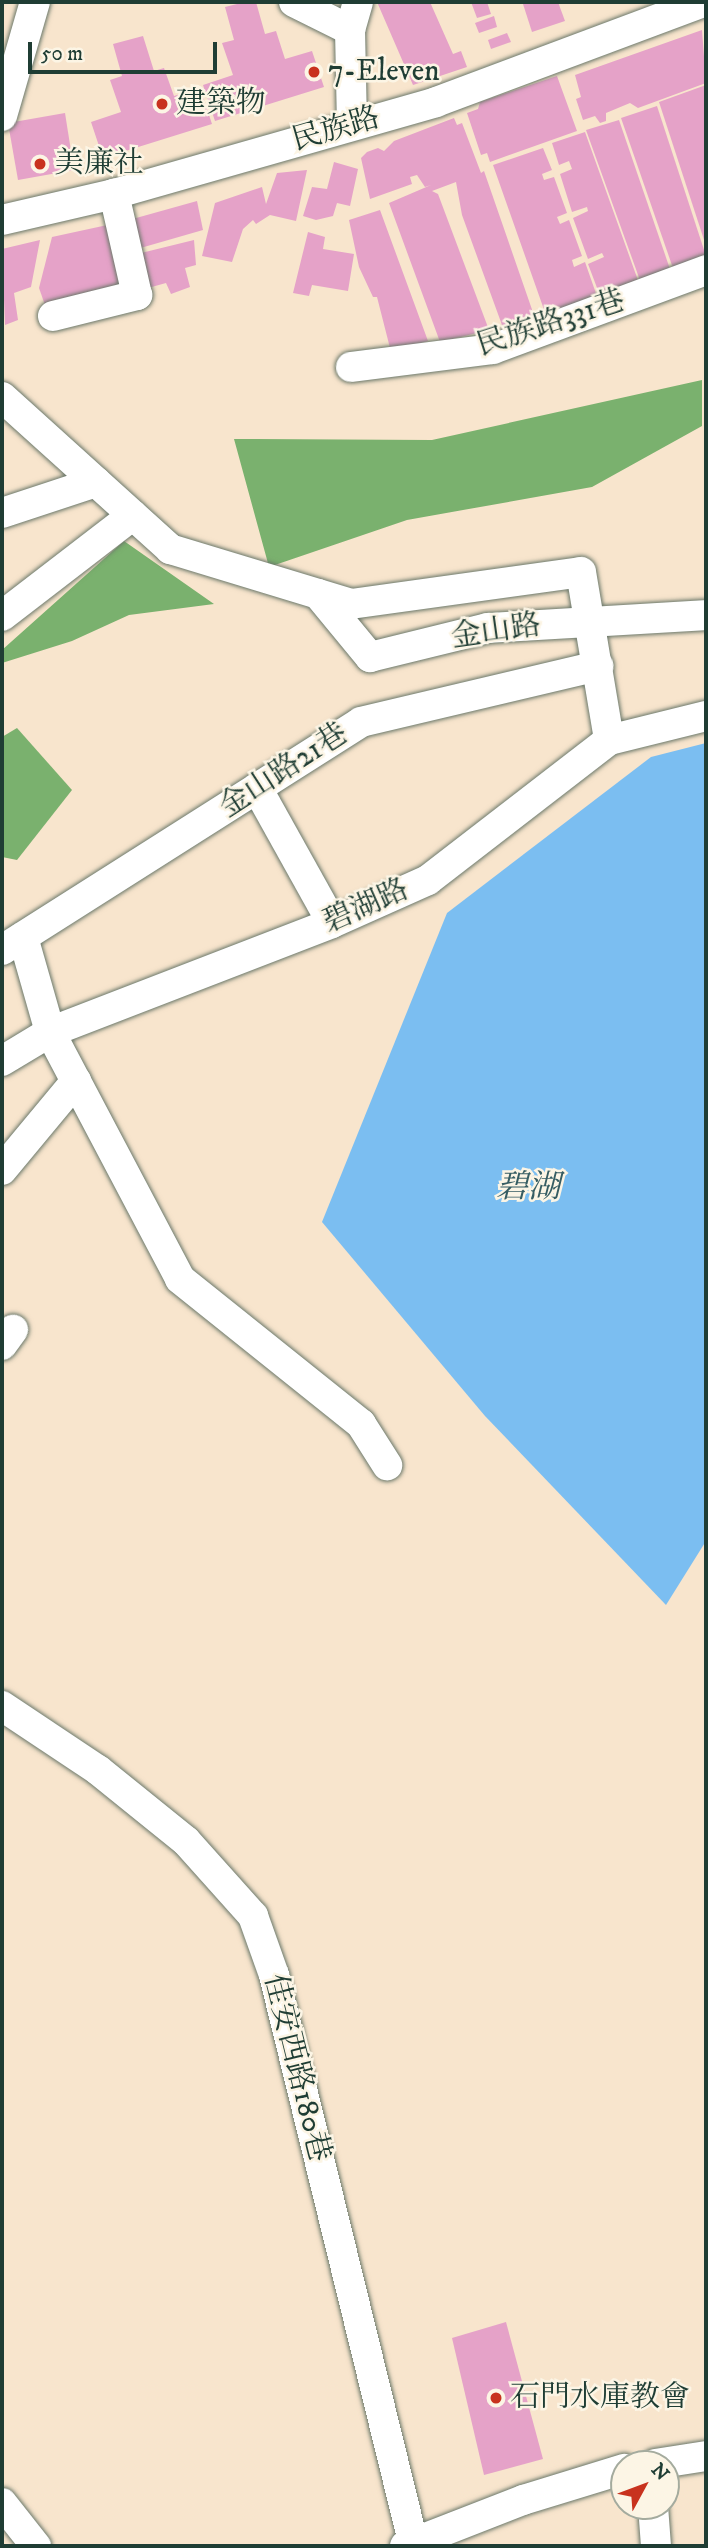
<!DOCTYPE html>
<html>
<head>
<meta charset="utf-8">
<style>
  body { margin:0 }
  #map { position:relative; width:708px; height:2548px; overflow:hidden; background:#f8e5cd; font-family:"IM FELL DW Pica","Noto Serif TC",serif }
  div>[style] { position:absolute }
  .forest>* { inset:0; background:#7ab16e }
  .water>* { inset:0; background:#7bbef1 }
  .building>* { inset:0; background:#e5a2c8 }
  .roads { filter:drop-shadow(0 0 2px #6b786a) drop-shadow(0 0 2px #6b786a) }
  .minor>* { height:30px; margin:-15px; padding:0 15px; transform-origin:15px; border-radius:15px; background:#fff }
  .dots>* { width:19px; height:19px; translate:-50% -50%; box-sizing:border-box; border:4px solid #fcf5e5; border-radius:50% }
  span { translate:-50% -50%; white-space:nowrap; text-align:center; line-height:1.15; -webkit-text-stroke:5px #fcf5e5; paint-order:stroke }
  .poi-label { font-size:30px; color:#1f3d34 }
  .left { translate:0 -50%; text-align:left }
  .street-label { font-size:30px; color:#1f3d34 }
  .water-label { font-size:32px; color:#365d63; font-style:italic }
  .frame { position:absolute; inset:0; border:4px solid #1f3d34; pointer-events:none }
  .north { position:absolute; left:610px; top:2450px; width:70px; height:70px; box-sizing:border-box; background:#fcf5e5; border:2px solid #a4ab9e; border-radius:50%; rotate:49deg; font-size:19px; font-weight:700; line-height:28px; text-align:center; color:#1f3d34 }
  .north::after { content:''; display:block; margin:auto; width:24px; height:32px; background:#c8321e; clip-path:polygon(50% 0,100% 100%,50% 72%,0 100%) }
  .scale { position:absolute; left:28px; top:42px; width:189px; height:32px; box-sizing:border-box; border:4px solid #1f3d34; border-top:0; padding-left:9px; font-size:21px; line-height:24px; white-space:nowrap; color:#1f3d34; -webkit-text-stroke:5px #fcf5e5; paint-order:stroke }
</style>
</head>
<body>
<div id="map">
  <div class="forest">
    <div style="clip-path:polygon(702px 380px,702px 426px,592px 487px,407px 520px,269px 567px,234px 439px,432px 440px)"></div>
    <div style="clip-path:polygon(124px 541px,214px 604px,129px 615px,72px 641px,2px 663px,2px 650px)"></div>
    <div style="clip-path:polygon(17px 728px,72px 790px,17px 860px,2px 857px,2px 737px)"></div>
  </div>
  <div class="water">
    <div style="clip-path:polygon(706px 743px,706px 1541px,666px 1605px,485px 1416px,322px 1222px,447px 913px,651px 757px)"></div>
  </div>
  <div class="building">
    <div style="clip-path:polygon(245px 2px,256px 2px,265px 34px,276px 31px,285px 59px,312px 51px,324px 87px,215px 121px,203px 85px,233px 75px,222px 43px,234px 40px,225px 7px)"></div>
    <div style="clip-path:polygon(377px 2px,430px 2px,453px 54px,461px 51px,467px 67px,413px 85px)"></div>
    <div style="clip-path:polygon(471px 2px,487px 2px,491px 14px,477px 18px)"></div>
    <div style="clip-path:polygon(558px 2px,565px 21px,532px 32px,523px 4px)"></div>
    <div style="clip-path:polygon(494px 16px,497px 27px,479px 33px,475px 23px)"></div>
    <div style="clip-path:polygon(702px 30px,706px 83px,638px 108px,630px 103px,606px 113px,606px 121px,600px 123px,595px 116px,583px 120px,576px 99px,581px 97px,575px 75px)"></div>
    <div style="clip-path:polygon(507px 33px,511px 42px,491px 49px,488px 40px)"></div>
    <div style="clip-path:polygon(143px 36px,154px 71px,164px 68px,174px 96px,200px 88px,212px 124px,103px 158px,91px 122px,121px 112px,110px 80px,122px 76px,113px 44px)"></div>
    <div style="clip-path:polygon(557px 76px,577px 131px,490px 162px,487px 153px,481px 155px,467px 113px,478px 109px,480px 102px)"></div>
    <div style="clip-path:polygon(706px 85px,706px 246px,659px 102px)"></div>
    <div style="clip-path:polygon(657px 106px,706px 256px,675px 274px,621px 118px)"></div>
    <div style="clip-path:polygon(65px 113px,74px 170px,18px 180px,8px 123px)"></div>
    <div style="clip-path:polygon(454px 118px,457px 125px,462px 123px,481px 173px,484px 171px,537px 324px,506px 336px,462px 215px,456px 182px,432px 191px,438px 194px,489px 330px,440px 342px,389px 203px,431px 185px,425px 187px,417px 175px,410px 177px,412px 184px,370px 199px,361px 158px,367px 152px,378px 148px,384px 151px,394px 141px)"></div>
    <div style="clip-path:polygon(619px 120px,672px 275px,642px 286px,586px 130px)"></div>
    <div style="clip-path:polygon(585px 132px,640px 286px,602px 301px,588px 264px,604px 257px,602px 253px,588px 259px,573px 218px,588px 211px,587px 207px,572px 212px,560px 174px,572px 169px,569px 161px,559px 165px,552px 143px)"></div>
    <div style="clip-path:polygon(543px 148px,552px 170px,542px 174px,544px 180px,554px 177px,567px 213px,557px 217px,560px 224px,569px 220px,582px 256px,572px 260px,574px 267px,585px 262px,599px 302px,548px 321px,493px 165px)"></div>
    <div style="clip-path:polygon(334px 162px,358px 169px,350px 206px,337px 203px,333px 216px,316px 220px,303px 216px,312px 187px,327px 189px)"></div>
    <div style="clip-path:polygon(307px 170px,296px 221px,270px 215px,256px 224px,253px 220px,243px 229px,232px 262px,202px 256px,215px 203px,262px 187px,266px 204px,277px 173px)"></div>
    <div style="clip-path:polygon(197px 201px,203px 230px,137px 249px,129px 220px)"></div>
    <div style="clip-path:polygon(380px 210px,428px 341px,397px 350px,390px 348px,377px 297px,373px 297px,359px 267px,349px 220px)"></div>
    <div style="clip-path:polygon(112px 224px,122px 284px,45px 305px,39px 288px,52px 237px)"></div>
    <div style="clip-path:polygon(308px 232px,325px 237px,323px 249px,354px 254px,348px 291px,312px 285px,309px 296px,293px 293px)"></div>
    <div style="clip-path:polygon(40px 240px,31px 287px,14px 293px,18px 320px,5px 325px,2px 249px)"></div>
    <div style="clip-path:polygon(194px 240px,196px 265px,185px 268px,190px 287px,171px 294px,166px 283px,148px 288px,137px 254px)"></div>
    <div style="clip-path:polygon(506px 2322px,543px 2459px,484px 2475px,452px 2338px)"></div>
  </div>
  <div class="roads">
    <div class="minor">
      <div style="left:294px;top:2px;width:63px;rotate:26.6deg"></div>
      <div style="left:2px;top:116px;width:119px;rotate:-73.9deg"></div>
      <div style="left:352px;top:125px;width:95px;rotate:-91.2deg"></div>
      <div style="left:350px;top:30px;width:29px;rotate:-74deg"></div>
      <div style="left:2px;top:220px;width:115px;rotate:-13.1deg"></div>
      <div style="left:114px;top:194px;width:335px;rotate:-15.9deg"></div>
      <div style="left:436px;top:102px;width:285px;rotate:-20.5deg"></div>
      <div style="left:53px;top:316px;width:87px;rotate:-14deg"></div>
      <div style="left:137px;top:295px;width:104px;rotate:-102.8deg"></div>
      <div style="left:351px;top:367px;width:143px;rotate:-7.2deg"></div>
      <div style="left:493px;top:349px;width:227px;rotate:-20.3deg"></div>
      <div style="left:2px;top:397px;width:227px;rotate:42.1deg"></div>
      <div style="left:170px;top:549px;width:189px;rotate:16.9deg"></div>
      <div style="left:351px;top:604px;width:232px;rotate:-7.9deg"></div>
      <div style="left:581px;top:572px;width:170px;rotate:80.5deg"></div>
      <div style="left:2px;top:513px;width:99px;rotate:-18.3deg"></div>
      <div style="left:318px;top:594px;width:82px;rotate:50.5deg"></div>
      <div style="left:370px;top:657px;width:122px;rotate:-13.8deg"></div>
      <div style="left:488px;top:628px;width:218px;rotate:-3.4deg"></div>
      <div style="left:2px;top:616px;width:165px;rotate:-37.6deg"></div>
      <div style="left:257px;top:788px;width:154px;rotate:60.9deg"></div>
      <div style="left:23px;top:937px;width:99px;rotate:74.1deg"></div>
      <div style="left:50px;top:1032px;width:279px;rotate:62.2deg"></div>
      <div style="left:180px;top:1279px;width:232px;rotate:38.7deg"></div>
      <div style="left:361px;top:1424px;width:49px;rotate:57.6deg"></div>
      <div style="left:2px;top:950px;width:425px;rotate:-32.4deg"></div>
      <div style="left:361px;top:722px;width:244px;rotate:-13.3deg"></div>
      <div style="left:2px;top:1061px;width:56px;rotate:-31.1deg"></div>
      <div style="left:50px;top:1032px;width:302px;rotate:-21.1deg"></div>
      <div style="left:332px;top:923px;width:105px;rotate:-24.1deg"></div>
      <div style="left:428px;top:880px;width:229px;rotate:-37.7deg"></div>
      <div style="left:609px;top:740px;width:100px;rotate:-13.9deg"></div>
      <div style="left:2px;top:1170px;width:116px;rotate:-50.3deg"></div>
      <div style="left:2px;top:1345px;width:19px;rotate:-54deg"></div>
      <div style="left:2px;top:1706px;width:115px;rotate:33.7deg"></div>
      <div style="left:98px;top:1770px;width:113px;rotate:38.9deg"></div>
      <div style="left:186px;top:1841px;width:101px;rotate:48.2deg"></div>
      <div style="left:253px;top:1916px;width:63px;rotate:70.4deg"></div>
      <div style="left:274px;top:1975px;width:588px;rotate:76.22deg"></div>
      <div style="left:655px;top:2464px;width:52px;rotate:-8.9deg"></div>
      <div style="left:2px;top:2503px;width:55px;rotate:51.7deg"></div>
      <div style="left:653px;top:2506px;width:40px;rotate:85.7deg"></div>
      <div style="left:405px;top:2546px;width:127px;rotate:-21.3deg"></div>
      <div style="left:523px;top:2500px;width:106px;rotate:-17.1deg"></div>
    </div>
  </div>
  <div class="dots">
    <div style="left:314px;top:72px;background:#c8321e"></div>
    <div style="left:162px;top:104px;background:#c8321e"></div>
    <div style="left:40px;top:164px;background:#c8321e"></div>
    <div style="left:496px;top:2398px;background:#c8321e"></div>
  </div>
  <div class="poi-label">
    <span class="left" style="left:328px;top:72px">7-Eleven</span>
    <span class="left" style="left:176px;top:104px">建築物</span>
    <span class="left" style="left:54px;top:164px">美廉社</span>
    <span class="left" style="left:510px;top:2398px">石門水庫教會</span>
  </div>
  <div class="street-label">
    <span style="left:336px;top:130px;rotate:-16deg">民族路</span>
    <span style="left:551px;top:324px;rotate:-18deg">民族路331巷</span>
    <span style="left:496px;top:632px;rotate:-8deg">金山路</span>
    <span style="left:284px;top:771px;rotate:-33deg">金山路21巷</span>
    <span style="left:366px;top:907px;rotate:-24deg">碧湖路</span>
    <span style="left:296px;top:2068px;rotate:76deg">佳安西路180巷</span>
  </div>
  <div class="water-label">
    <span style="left:528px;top:1188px">碧湖</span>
  </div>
  <div class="frame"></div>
  <div class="north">N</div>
  <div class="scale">50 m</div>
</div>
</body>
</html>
